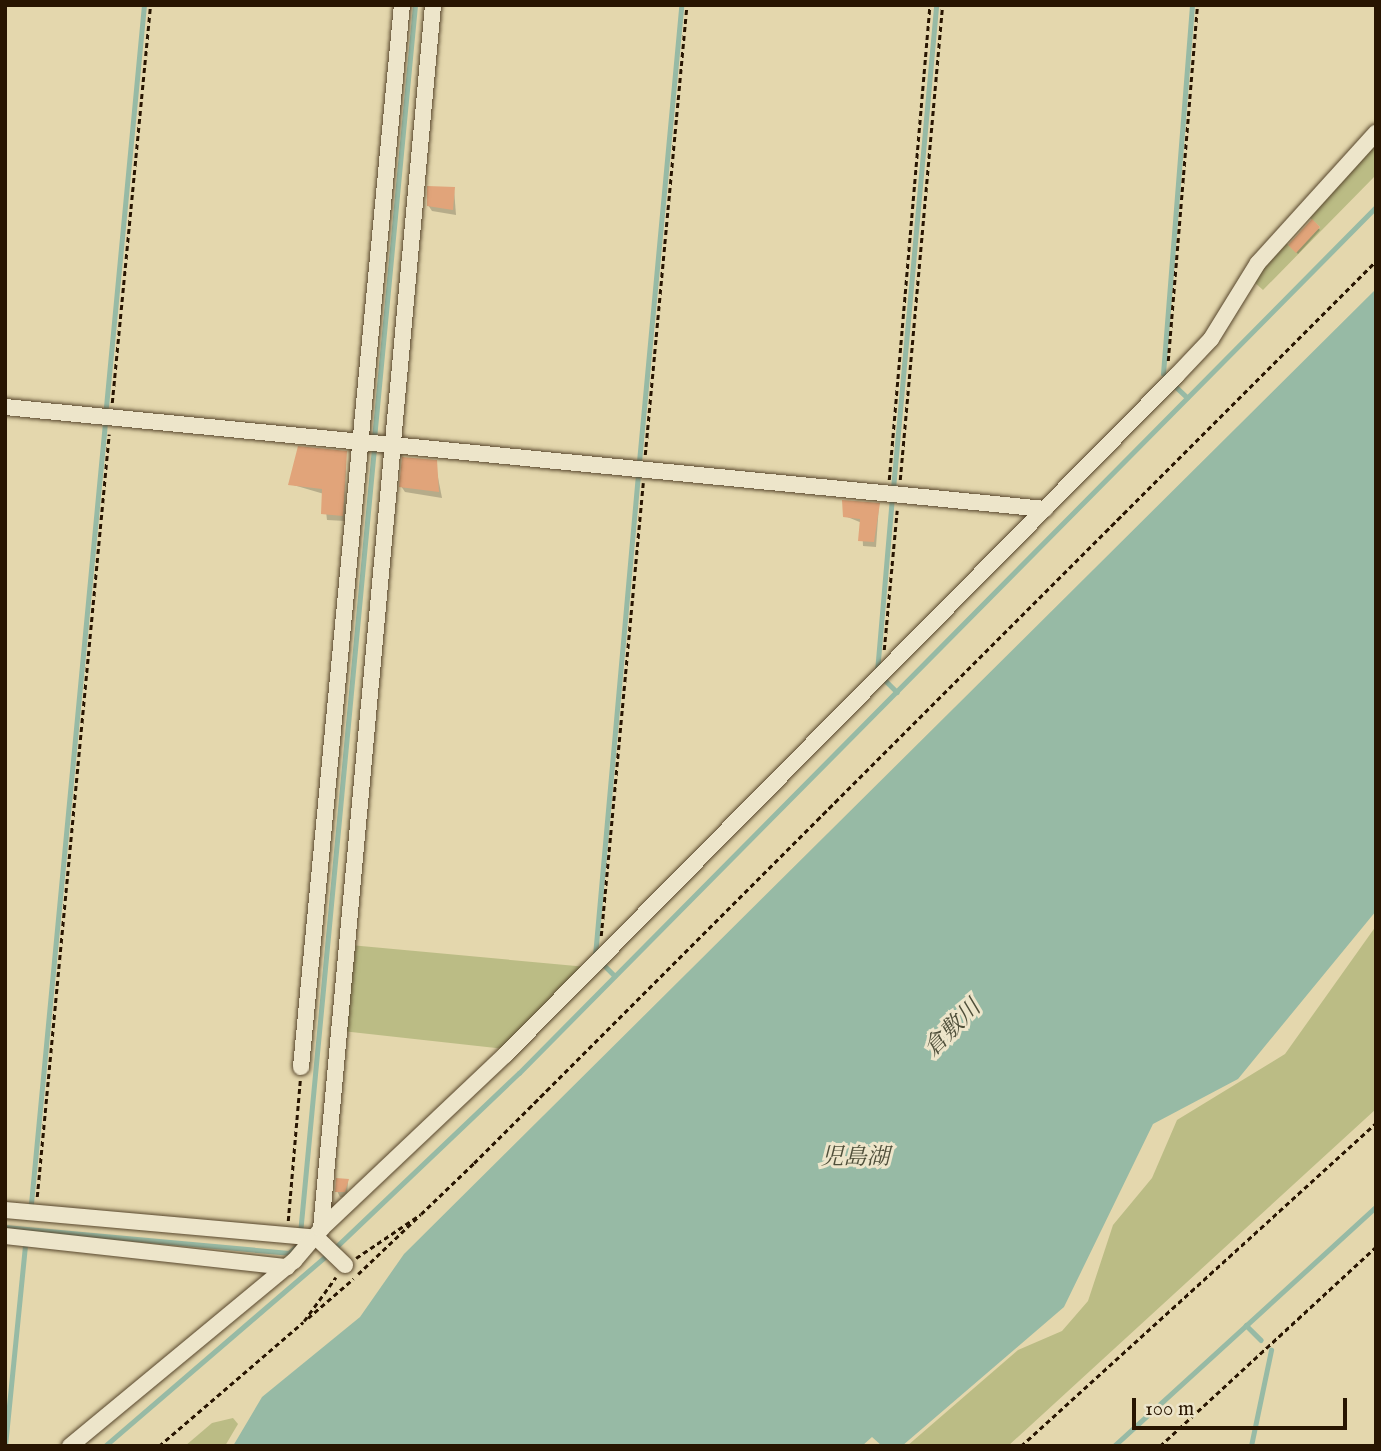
<!DOCTYPE html>
<html>
<head>
<meta charset="utf-8">
<style>
  body { margin:0 }
  #map { position:relative; width:1381px; height:1451px; overflow:hidden; background:#e4d7ad; font-family:"IM FELL English","Noto Serif JP",serif }
  div>[style] { position:absolute }
  .green>* { inset:0; background:#bbbc85 }
  .water>* { inset:0; background:#97baa5 }
  .shadow>* { inset:0; background:#0003 }
  .stream>* { height:4.5px; margin:-2.25px; padding:0 2.25px; transform-origin:2.25px; border-radius:2.25px; background:#97baa5 }
  .building>* { inset:0; background:#e1a47a }
  .path>* { height:2.5px; margin-top:-1.25px; transform-origin:0; background:repeating-linear-gradient(90deg,#281501 0 5px,transparent 0 8.5px) }
  .roads { filter:drop-shadow(0 0 2px #57462c) drop-shadow(0 0 2px #57462c) }
  .minor>* { height:16px; margin:-8px; padding:0 8px; transform-origin:8px; border-radius:8px; background:#ede5ca }
  span { translate:-50% -50%; white-space:nowrap; text-align:center; line-height:1.15; -webkit-text-stroke:6px #ede5ca; paint-order:stroke }
  .water-label { font-size:23px; color:#4f4f3a; font-style:italic }
  .frame { position:absolute; inset:0; border:7px solid #281501; pointer-events:none }
  .scale { position:absolute; left:1132px; top:1398px; width:215px; height:32px; box-sizing:border-box; border:4px solid #281501; border-top:0; padding-left:9px; font-size:21px; line-height:24px; white-space:nowrap; color:#281501; -webkit-text-stroke:5px #ede5ca; paint-order:stroke }
</style>
</head>
<body>
<div id="map">
  <div class="green">
    <div style="clip-path:polygon(evenodd,1376px 142px,1376px 175px,1263px 290px,1252px 280px,1376px 142px,1310px 218px,1320px 227px,1296px 252px,1286px 243px,1310px 218px)"></div>
    <div style="clip-path:polygon(1376px 926px,1376px 1109px,1008px 1446px,907px 1446px,1018px 1350px,1062px 1331px,1088px 1301px,1113px 1225px,1152px 1178px,1177px 1120px,1285px 1054px)"></div>
    <div style="clip-path:polygon(350px 945px,587px 967px,505px 1049px,342px 1031px)"></div>
    <div style="clip-path:polygon(233px 1418px,238px 1424px,225px 1446px,185px 1446px,212px 1423px)"></div>
  </div>
  <div class="water">
    <div style="clip-path:polygon(1376px 289px,1376px 911px,1238px 1079px,1153px 1124px,1064px 1307px,902px 1446px,882px 1446px,872px 1437px,862px 1446px,233px 1446px,262px 1397px,360px 1317px,404px 1254px)"></div>
  </div>
  <div class="shadow">
    <div style="clip-path:polygon(454px 189px,456px 215px,432px 211px,428px 205px)"></div>
    <div style="clip-path:polygon(1312px 222px,1320px 230px,1298px 254px,1292px 248px)"></div>
    <div style="clip-path:polygon(346px 453px,345px 521px,327px 520px,324px 494px,290px 484px)"></div>
    <div style="clip-path:polygon(435px 462px,442px 498px,405px 492px,401px 486px)"></div>
    <div style="clip-path:polygon(879px 505px,876px 547px,863px 546px,862px 523px,845px 516px)"></div>
    <div style="clip-path:polygon(348px 1181px,347px 1198px,340px 1197px,337px 1191px)"></div>
  </div>
  <div class="stream">
    <div style="left:1163px;top:374px;width:370px;rotate:-85.5deg"></div>
    <div style="left:1174px;top:385px;width:18px;rotate:43deg"></div>
    <div style="left:106px;top:407px;width:404px;rotate:-84.6deg"></div>
    <div style="left:374px;top:439px;width:436px;rotate:-84.6deg"></div>
    <div style="left:639px;top:462px;width:459px;rotate:-84.7deg"></div>
    <div style="left:893px;top:489px;width:486px;rotate:-84.9deg"></div>
    <div style="left:877px;top:672px;width:175px;rotate:-85.1deg"></div>
    <div style="left:885px;top:680px;width:17px;rotate:45deg"></div>
    <div style="left:595px;top:956px;width:484px;rotate:-84.9deg"></div>
    <div style="left:602px;top:963px;width:18px;rotate:45deg"></div>
    <div style="left:31px;top:1204px;width:785px;rotate:-84.59deg"></div>
    <div style="left:5px;top:1227px;width:285px;rotate:5.2deg"></div>
    <div style="left:289px;top:1253px;width:12px;rotate:-42deg"></div>
    <div style="left:300px;top:1234px;width:789px;rotate:-84.62deg"></div>
    <div style="left:334px;top:1249px;width:255px;rotate:-43.6deg"></div>
    <div style="left:519px;top:1073px;width:1218px;rotate:-45.3deg"></div>
    <div style="left:1246px;top:1325px;width:21px;rotate:45deg"></div>
    <div style="left:5px;top:1446px;width:203px;rotate:-84.3deg"></div>
    <div style="left:105px;top:1446px;width:293px;rotate:-40.7deg"></div>
    <div style="left:1114px;top:1446px;width:355px;rotate:-42.4deg"></div>
    <div style="left:1251px;top:1446px;width:98px;rotate:-78.2deg"></div>
  </div>
  <div class="building">
    <div style="clip-path:polygon(427px 186px,455px 187px,453px 210px,427px 206px)"></div>
    <div style="clip-path:polygon(1312px 219px,1320px 227px,1296px 253px,1288px 245px)"></div>
    <div style="clip-path:polygon(298px 446px,347px 451px,343px 516px,321px 514px,322px 489px,288px 485px)"></div>
    <div style="clip-path:polygon(402px 457px,437px 460px,439px 492px,399px 487px)"></div>
    <div style="clip-path:polygon(842px 500px,880px 503px,874px 542px,858px 541px,860px 519px,843px 517px)"></div>
    <div style="clip-path:polygon(336px 1178px,349px 1179px,345px 1192px,335px 1192px)"></div>
  </div>
  <div class="path">
    <div style="left:1168px;top:361px;width:357px;rotate:-85.3deg"></div>
    <div style="left:112px;top:403px;width:400px;rotate:-84.5deg"></div>
    <div style="left:645px;top:455px;width:452px;rotate:-84.7deg"></div>
    <div style="left:889px;top:480px;width:477px;rotate:-85.1deg"></div>
    <div style="left:900px;top:480px;width:477px;rotate:-84.9deg"></div>
    <div style="left:884px;top:650px;width:140px;rotate:-84.7deg"></div>
    <div style="left:601px;top:936px;width:455px;rotate:-84.7deg"></div>
    <div style="left:37px;top:1197px;width:766px;rotate:-84.61deg"></div>
    <div style="left:288px;top:1221px;width:141px;rotate:-85.1deg"></div>
    <div style="left:356px;top:1258px;width:78px;rotate:-34.1deg"></div>
    <div style="left:421px;top:1214px;width:74px;rotate:-43.9deg"></div>
    <div style="left:474px;top:1163px;width:1276px;rotate:-45deg"></div>
    <div style="left:358px;top:1274px;width:84px;rotate:-43.6deg"></div>
    <div style="left:308px;top:1318px;width:60px;rotate:-40.9deg"></div>
    <div style="left:304px;top:1321px;width:54px;rotate:-54deg"></div>
    <div style="left:159px;top:1446px;width:190px;rotate:-40.7deg"></div>
    <div style="left:1021px;top:1446px;width:480px;rotate:-42.3deg"></div>
    <div style="left:1160px;top:1446px;width:294px;rotate:-42.7deg"></div>
  </div>
  <div class="roads">
    <div class="minor">
      <div style="left:5px;top:407px;width:1045px;rotate:5.6deg"></div>
      <div style="left:301px;top:1067px;width:1067px;rotate:-84.57deg"></div>
      <div style="left:5px;top:1210px;width:313px;rotate:5.1deg"></div>
      <div style="left:317px;top:1238px;width:39px;rotate:44deg"></div>
      <div style="left:321px;top:1229px;width:253px;rotate:-43.4deg"></div>
      <div style="left:505px;top:1055px;width:955px;rotate:-45.34deg"></div>
      <div style="left:1176px;top:376px;width:51px;rotate:-46.6deg"></div>
      <div style="left:1211px;top:339px;width:89px;rotate:-58.3deg"></div>
      <div style="left:1258px;top:263px;width:176px;rotate:-47.8deg"></div>
      <div style="left:5px;top:1236px;width:284px;rotate:6.3deg"></div>
      <div style="left:70px;top:1446px;width:291px;rotate:-39.6deg"></div>
      <div style="left:294px;top:1261px;width:42px;rotate:-49.8deg"></div>
      <div style="left:321px;top:1229px;width:1229px;rotate:-84.77deg"></div>
    </div>
  </div>
  <div class="water-label">
    <span style="left:953px;top:1029px;rotate:-45deg">倉敷川</span>
    <span style="left:855px;top:1158px">児島湖</span>
  </div>
  <div class="frame"></div>
  <div class="scale">100 m</div>
</div>
</body>
</html>
